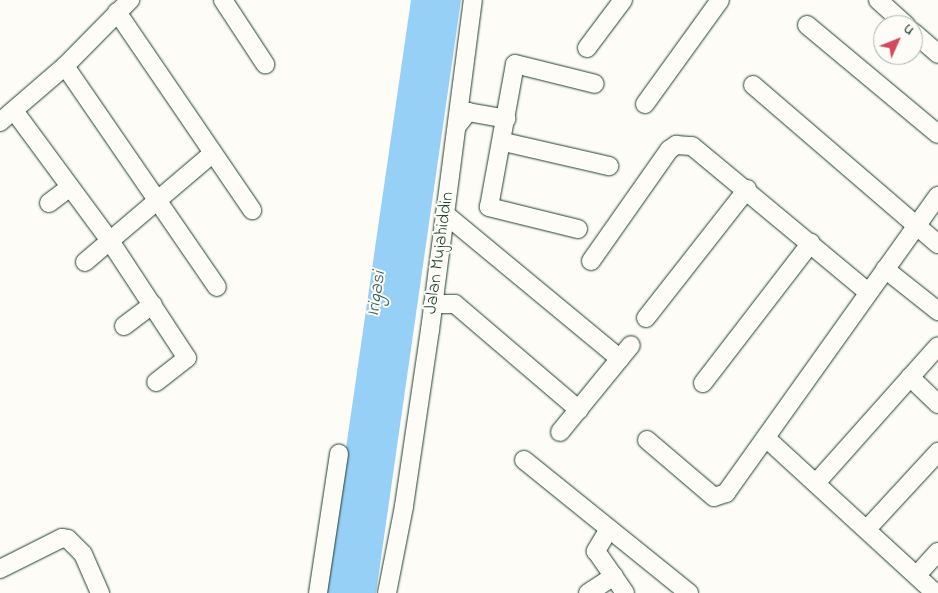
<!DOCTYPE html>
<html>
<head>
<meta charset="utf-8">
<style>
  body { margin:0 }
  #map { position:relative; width:938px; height:593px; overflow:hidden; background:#fdfcf7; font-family:"Indie Flower",sans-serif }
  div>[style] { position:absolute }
  .water>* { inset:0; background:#96d0f6 }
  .roads { filter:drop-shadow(0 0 1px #1f3d34) drop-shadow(0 0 1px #1f3d34) }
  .minor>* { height:18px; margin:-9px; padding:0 9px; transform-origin:9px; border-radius:9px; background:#fdfcf7 }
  span { translate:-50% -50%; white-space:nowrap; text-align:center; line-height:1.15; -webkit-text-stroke:4px #fdfcf7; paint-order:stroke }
  .street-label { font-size:18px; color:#1f3d34 }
  .water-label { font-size:19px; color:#3d6264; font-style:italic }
  .north { position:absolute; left:873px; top:15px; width:50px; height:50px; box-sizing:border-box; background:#fdfcf7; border:1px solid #a4b0a9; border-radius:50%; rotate:46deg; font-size:14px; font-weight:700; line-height:20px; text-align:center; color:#1f3d34 }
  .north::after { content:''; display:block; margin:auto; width:18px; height:22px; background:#d1495b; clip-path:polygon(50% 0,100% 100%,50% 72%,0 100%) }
</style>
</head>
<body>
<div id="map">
  <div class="water">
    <div style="clip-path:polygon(411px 0,461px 0,376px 593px,325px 593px)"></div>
  </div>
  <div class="roads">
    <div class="minor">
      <div style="left:223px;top:0;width:77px;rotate:56.7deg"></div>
      <div style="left:878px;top:0;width:38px;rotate:42deg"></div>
      <div style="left:117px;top:12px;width:240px;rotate:55.7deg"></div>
      <div style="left:807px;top:25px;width:170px;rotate:39.8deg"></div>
      <div style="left:913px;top:32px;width:33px;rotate:41deg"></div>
      <div style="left:587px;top:48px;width:60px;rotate:-53.1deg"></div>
      <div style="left:65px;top:66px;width:268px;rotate:55.5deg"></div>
      <div style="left:753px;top:85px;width:244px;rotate:40.7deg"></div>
      <div style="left:645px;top:104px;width:128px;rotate:-54.2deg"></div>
      <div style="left:15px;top:112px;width:160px;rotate:53.6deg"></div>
      <div style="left:110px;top:241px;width:140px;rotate:56.7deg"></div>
      <div style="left:187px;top:358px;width:39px;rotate:142deg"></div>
      <div style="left:0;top:122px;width:86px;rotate:-40.7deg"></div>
      <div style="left:65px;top:66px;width:93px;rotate:-45.4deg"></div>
      <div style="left:457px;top:126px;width:18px;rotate:-52deg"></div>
      <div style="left:468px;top:112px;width:39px;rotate:10deg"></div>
      <div style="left:504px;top:142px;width:108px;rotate:12.9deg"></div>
      <div style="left:49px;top:203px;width:26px;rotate:-37deg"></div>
      <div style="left:445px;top:214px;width:227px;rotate:39.6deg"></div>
      <div style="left:578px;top:229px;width:92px;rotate:-166.1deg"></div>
      <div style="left:489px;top:207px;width:145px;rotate:-79.7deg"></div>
      <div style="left:515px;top:64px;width:82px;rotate:14deg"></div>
      <div style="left:591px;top:261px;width:136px;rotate:-54.9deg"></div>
      <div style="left:669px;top:150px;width:9px;rotate:-36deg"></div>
      <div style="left:676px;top:145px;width:16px;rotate:4deg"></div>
      <div style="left:692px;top:146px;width:229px;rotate:39.7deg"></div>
      <div style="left:85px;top:262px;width:168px;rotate:-40.4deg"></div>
      <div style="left:885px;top:269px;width:68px;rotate:38.4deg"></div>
      <div style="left:433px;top:304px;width:22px"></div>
      <div style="left:455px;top:304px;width:163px;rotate:40.5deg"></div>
      <div style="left:646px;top:318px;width:164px;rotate:-51.9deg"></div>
      <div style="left:124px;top:326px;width:36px;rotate:-37deg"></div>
      <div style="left:910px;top:377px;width:39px;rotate:44deg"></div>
      <div style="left:703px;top:383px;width:177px;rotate:-52.4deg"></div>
      <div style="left:560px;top:432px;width:112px;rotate:-50.8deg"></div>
      <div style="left:766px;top:438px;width:229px;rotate:42.5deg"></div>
      <div style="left:647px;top:440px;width:88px;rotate:40.4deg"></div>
      <div style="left:714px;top:497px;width:13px;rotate:-18deg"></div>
      <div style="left:726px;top:493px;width:365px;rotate:-54.5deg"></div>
      <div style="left:524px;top:460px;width:212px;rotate:38.9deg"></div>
      <div style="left:816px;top:483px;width:183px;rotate:-48.3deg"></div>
      <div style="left:609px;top:529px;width:26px;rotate:121deg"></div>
      <div style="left:596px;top:551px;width:51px;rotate:55.4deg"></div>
      <div style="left:867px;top:529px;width:105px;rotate:-47.3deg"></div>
      <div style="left:0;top:569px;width:69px;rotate:-26.6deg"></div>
      <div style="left:62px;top:538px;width:6px;rotate:9deg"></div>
      <div style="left:68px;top:539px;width:21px;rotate:45deg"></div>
      <div style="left:83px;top:554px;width:43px;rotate:66.4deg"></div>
      <div style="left:917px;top:575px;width:31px;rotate:-48deg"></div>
      <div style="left:318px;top:593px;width:141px;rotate:-81.4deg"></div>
      <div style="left:387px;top:593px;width:89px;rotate:-78.9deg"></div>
      <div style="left:404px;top:506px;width:178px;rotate:-81.6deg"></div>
      <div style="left:430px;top:330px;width:333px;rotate:-82.6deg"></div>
      <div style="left:588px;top:593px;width:31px;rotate:-33deg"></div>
    </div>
  </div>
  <div class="street-label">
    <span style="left:440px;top:253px;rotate:-82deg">Jalan Mujahiddin</span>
  </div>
  <div class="water-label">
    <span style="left:377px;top:294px;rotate:-82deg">Irigasi</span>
  </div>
  <div class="north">U</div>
</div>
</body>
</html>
